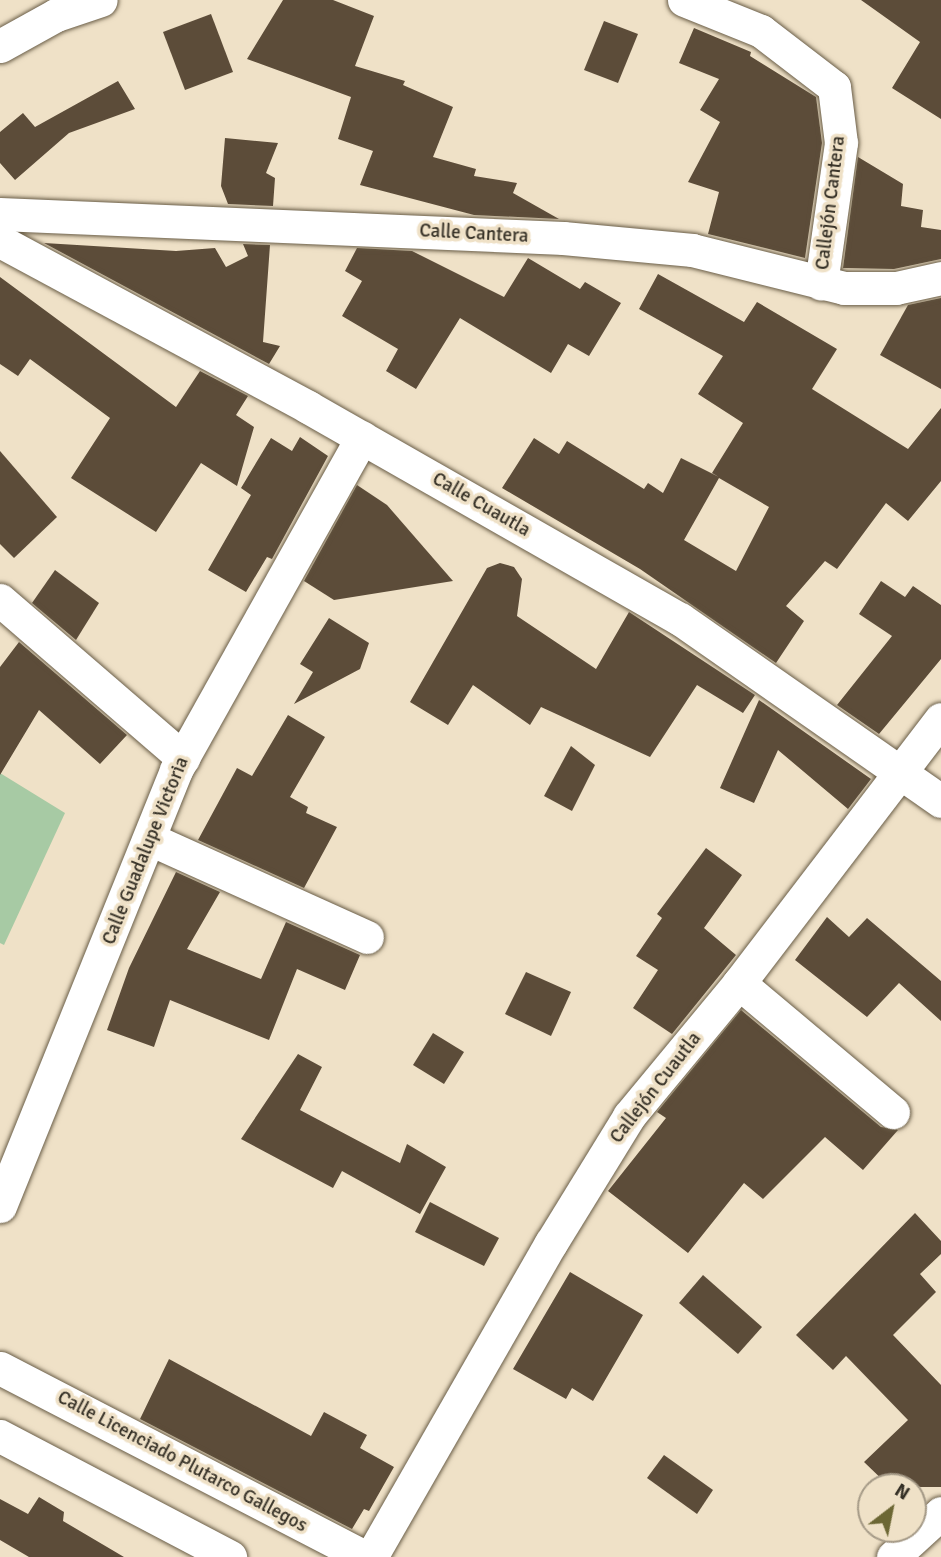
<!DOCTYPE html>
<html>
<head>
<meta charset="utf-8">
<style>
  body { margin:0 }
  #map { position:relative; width:941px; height:1557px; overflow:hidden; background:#efe1c7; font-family:Signika,sans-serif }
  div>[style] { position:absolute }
  .green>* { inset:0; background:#a7caa4 }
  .building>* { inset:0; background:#5c4c39 }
  .roads { filter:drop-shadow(0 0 2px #695d47) drop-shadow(0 0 2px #695d47) }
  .minor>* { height:33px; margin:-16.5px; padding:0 16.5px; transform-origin:16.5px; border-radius:16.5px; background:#fff }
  span { translate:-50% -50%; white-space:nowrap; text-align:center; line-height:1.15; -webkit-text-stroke:7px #efe1c7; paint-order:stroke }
  .street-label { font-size:19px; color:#353026 }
  .north { position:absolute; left:857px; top:1473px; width:70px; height:70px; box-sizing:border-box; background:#efe1c7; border:2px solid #a59a87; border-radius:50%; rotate:32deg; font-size:19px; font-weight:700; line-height:28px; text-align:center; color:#353026 }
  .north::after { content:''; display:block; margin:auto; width:24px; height:32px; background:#6c6734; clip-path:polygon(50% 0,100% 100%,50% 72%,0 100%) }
</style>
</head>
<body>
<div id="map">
  <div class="green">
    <div style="clip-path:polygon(0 773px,65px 813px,4px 945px,0 943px)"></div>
  </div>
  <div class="building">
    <div style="clip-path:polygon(283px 0,333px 0,374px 16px,355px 66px,405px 81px,403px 85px,453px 107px,433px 157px,476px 169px,474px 176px,517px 183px,513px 193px,559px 219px,474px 215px,360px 185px,373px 151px,338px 139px,351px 97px,247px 59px)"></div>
    <div style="clip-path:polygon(861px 0,941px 0,941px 119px,892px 88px,920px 42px)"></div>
    <div style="clip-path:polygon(211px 14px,233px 72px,185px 90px,163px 32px)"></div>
    <div style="clip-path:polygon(604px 21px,638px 34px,618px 83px,584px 70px)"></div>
    <div style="clip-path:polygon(694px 28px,751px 52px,750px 56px,816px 97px,822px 143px,805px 258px,708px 234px,719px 192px,688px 182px,720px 122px,700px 110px,719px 79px,679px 63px)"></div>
    <div style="clip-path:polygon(118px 81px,135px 109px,69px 133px,15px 180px,0 163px,0 132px,23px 113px,35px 127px)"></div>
    <div style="clip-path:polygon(225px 138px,278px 143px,266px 173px,275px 178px,273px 206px,228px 204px,221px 186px)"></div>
    <div style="clip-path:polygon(858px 157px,903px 184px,901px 206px,923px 210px,921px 227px,941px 230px,941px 259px,894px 269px,843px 268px)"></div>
    <div style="clip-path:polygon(44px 243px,176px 251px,215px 248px,226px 267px,248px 256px,243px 244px,270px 245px,263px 342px,280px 346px,269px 364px)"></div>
    <div style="clip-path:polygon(357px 248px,412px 251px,504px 297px,528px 258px,580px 289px,585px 282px,621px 303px,589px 356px,568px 344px,551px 373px,460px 318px,416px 389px,386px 371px,398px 349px,342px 316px,362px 281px,345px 271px)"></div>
    <div style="clip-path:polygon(evenodd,658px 274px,744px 322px,757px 302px,837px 349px,812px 389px,908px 449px,941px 408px,941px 481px,908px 521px,886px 503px,837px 569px,825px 561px,786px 606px,804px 621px,776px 663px,640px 569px,502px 488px,534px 438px,559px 454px,567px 441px,644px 489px,648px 483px,663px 493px,681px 458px,719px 477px,712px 473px,743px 423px,698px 394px,723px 356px,639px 309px,658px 274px,719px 478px,769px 507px,736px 571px,684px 540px,719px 478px)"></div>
    <div style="clip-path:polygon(0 277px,176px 407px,200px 371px,248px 396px,236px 415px,254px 427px,237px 486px,201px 463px,156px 532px,71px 478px,110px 418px,30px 359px,18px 376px,0 364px)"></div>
    <div style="clip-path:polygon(941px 298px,941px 389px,880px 355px,908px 305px)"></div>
    <div style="clip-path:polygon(300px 437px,328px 456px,272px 559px,267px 557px,246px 592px,208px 570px,251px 495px,241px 488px,271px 438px,292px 451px)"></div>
    <div style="clip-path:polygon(0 451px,57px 517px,14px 558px,0 544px)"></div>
    <div style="clip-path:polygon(357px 485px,387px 505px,453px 581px,334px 600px,304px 581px)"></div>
    <div style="clip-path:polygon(500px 563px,514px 567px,522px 579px,517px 616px,596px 669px,629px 612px,755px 695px,743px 713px,697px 685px,650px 757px,541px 707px,530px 725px,473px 685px,448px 725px,410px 702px,487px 568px)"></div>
    <div style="clip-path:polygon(55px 570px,99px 603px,76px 640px,32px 603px)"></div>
    <div style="clip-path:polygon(881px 581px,905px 597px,913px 586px,941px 605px,941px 659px,879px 734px,837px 705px,892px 636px,859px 614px)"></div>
    <div style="clip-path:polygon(329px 618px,369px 643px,360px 669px,294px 704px,313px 672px,300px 664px)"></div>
    <div style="clip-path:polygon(19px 642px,127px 735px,100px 764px,39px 710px,0 775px,0 667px)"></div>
    <div style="clip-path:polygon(759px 700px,871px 779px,848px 809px,778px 750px,754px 803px,720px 788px)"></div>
    <div style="clip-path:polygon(288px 715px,325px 737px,290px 797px,308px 807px,306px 813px,337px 827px,304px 888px,198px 840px,237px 768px,252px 776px)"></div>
    <div style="clip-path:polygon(571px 746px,595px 765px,572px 811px,544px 796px)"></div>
    <div style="clip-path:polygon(706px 848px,742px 875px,704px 928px,736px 955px,672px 1034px,633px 1008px,658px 970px,636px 956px,662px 918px,657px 914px)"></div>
    <div style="clip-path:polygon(176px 872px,220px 892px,187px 949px,261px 979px,286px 922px,360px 955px,345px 990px,297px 969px,269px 1040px,170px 1000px,154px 1047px,107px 1030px,129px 968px)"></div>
    <div style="clip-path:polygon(827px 917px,849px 937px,867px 918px,941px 981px,941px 1021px,899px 983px,867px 1017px,795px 960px)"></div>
    <div style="clip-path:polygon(526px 972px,571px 992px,551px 1036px,505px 1014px)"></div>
    <div style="clip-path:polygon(741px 1010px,881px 1127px,898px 1130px,863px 1170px,825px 1137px,763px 1199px,744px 1183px,688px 1253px,608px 1191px,666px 1118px,657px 1112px)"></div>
    <div style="clip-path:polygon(433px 1033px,464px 1052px,444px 1084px,413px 1065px)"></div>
    <div style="clip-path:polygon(298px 1054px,322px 1067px,300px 1110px,400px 1163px,407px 1144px,446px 1167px,420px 1214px,342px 1171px,333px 1188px,241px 1139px)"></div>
    <div style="clip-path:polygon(430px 1202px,499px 1238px,484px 1266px,415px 1232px)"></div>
    <div style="clip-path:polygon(915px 1213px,941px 1241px,941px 1254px,920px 1274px,936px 1292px,893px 1335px,941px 1385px,941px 1487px,890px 1487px,864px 1462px,908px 1420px,846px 1356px,833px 1370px,796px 1335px)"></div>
    <div style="clip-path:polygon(570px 1272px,643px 1315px,593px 1401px,572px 1388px,566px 1399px,513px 1369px)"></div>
    <div style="clip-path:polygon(703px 1275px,762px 1327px,738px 1354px,679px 1303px)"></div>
    <div style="clip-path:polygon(169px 1359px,311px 1436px,324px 1412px,367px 1435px,360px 1448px,394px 1467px,369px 1511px,364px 1509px,352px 1529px,140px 1419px)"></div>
    <div style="clip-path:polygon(664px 1455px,713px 1490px,697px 1514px,647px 1478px)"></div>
    <div style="clip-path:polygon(39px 1497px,64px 1512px,63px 1521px,124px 1557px,29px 1557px,0 1540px,0 1499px,28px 1514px)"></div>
  </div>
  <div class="roads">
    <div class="minor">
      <div style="left:684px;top:0;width:83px;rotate:21.9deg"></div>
      <div style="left:761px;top:31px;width:92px;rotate:37.5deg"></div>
      <div style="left:834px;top:87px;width:56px;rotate:82.9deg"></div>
      <div style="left:841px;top:143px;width:142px;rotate:98.1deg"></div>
      <div style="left:0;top:46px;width:64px;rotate:-29deg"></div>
      <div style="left:56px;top:15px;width:47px;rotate:-18.4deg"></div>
      <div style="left:0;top:214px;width:564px;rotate:2.44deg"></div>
      <div style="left:563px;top:238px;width:130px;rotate:5.3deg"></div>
      <div style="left:692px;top:250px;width:157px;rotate:14deg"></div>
      <div style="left:844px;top:288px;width:52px"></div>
      <div style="left:896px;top:288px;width:46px;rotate:-12.5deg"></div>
      <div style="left:0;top:241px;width:350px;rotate:28.3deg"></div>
      <div style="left:308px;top:407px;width:428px;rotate:29.7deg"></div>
      <div style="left:680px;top:619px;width:318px;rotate:34.9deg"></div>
      <div style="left:0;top:600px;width:242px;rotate:40.8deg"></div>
      <div style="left:150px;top:839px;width:238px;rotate:24.3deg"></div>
      <div style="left:739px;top:983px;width:201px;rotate:40deg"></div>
      <div style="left:0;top:1206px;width:470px;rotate:-68deg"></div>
      <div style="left:176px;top:770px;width:381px;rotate:-60.8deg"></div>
      <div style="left:0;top:1368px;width:410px;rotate:27.4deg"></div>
      <div style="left:0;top:1436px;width:260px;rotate:27.7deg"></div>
      <div style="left:371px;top:1557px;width:362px;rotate:-60.2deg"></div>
      <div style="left:551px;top:1243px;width:149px;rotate:-58.4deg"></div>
      <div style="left:629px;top:1116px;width:173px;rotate:-50.4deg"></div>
      <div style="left:739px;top:983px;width:332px;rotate:-52.6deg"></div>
      <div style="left:893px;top:1557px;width:65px;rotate:-42.5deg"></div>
    </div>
  </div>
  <div class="street-label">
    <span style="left:831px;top:203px;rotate:-83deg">Callejón Cantera</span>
    <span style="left:474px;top:234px;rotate:3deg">Calle Cantera</span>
    <span style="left:481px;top:505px;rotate:30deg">Calle Cuautla</span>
    <span style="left:146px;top:851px;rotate:-68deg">Calle Guadalupe Victoria</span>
    <span style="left:656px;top:1088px;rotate:-52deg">Callejón Cuautla</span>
    <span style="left:182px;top:1462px;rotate:28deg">Calle Licenciado Plutarco Gallegos</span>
  </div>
  <div class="north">N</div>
</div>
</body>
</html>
